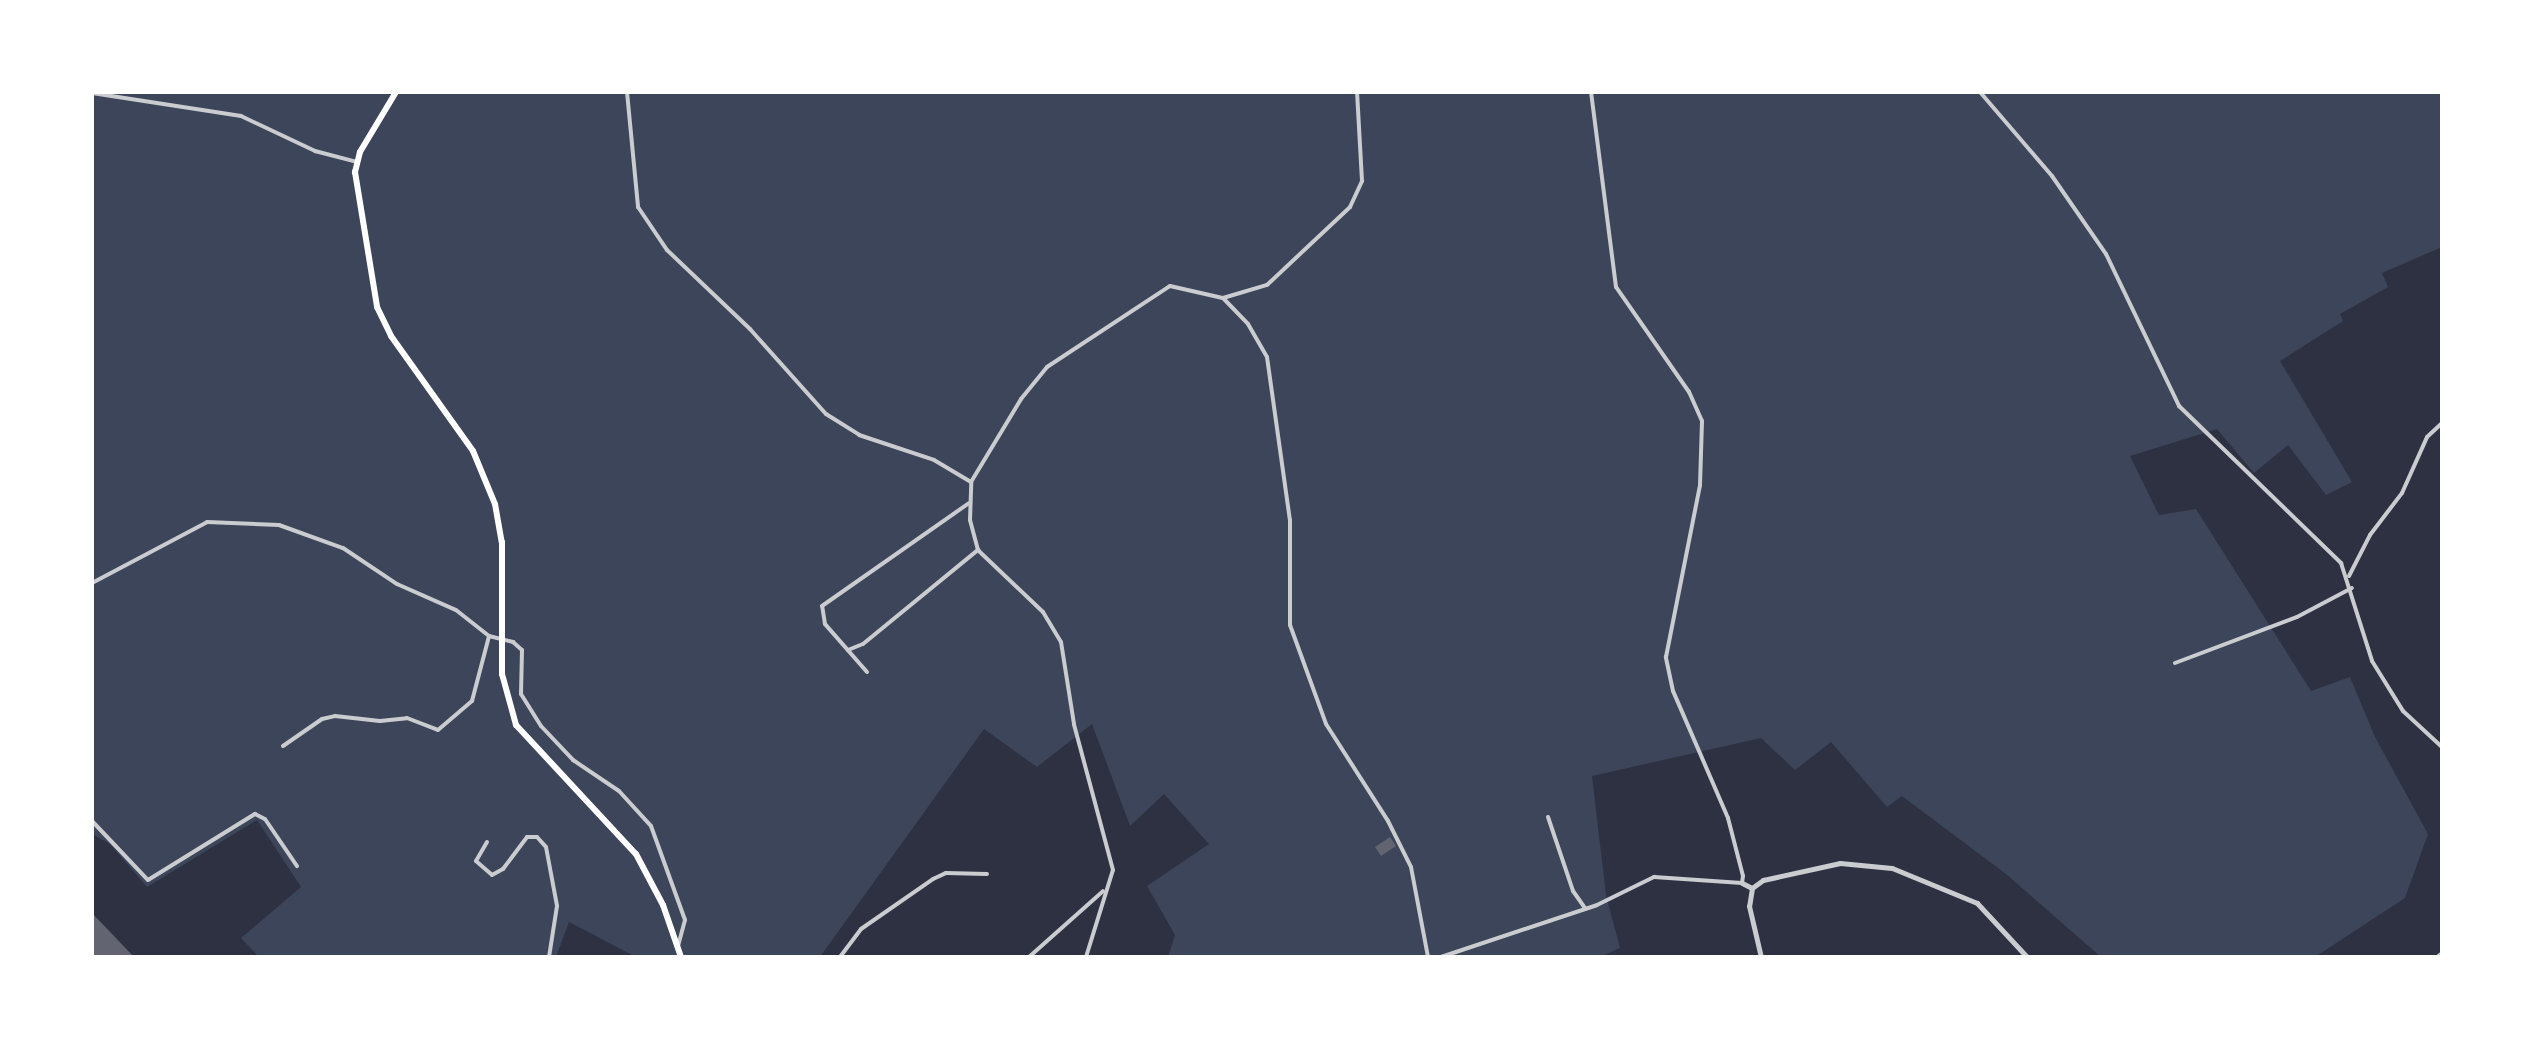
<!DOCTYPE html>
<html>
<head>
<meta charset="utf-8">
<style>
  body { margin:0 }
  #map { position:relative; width:2534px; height:1049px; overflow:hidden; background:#2d3142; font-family:"Fira Sans",sans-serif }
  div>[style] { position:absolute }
  .green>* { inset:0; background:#3c4559 }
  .building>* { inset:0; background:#626471 }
  .minor>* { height:4px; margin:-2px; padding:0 2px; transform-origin:2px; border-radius:2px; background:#caccd0 }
  .tertiary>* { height:5px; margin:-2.5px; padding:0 2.5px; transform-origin:2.5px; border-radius:2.5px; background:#caccd0 }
  .secondary>* { height:6px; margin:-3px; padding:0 3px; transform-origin:3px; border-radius:3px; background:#fff }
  span { translate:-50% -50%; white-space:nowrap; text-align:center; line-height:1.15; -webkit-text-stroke:6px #fff; paint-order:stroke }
  .frame { position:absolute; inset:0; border:94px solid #fff; pointer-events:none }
</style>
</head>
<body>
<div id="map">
  <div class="green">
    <div style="clip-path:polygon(92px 92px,2442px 92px,2442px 247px,2382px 273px,2388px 287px,2340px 314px,2343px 321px,2280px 361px,2352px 482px,2326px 495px,2288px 445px,2254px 473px,2217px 429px,2130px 456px,2159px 515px,2196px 509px,2311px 691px,2350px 677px,2375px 737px,2428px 834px,2405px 898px,2315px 957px,2101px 957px,2006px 874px,1902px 796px,1887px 807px,1831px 742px,1795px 770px,1761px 738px,1592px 776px,1606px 895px,1620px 948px,1600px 957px,1168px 957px,1175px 935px,1147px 886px,1209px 844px,1164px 794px,1130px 826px,1092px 724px,1037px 767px,984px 729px,820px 957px,636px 957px,569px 922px,556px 957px,259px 957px,241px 938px,301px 887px,257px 820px,147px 887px,110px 844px,92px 834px)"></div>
  </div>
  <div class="building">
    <div style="clip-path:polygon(1390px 837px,1396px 846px,1381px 856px,1375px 847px)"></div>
    <div style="clip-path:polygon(92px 913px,134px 957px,92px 957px)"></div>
  </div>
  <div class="minor">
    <div style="left:627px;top:92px;width:116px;rotate:84.5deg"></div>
    <div style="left:638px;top:207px;width:52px;rotate:56deg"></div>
    <div style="left:667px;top:250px;width:115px;rotate:43.6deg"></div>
    <div style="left:750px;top:329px;width:114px;rotate:48.2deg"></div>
    <div style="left:826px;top:414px;width:39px;rotate:32deg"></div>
    <div style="left:859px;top:435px;width:79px;rotate:18.4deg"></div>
    <div style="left:934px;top:460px;width:43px;rotate:30.7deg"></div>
    <div style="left:1980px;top:92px;width:111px;rotate:49.4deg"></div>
    <div style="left:2052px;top:176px;width:95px;rotate:55.3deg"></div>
    <div style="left:2106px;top:254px;width:169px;rotate:64.3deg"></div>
    <div style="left:2179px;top:406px;width:226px;rotate:44.1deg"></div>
    <div style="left:2341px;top:563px;width:103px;rotate:72.4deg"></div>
    <div style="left:2372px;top:661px;width:59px;rotate:58.2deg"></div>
    <div style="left:2403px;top:711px;width:53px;rotate:42.7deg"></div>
    <div style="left:92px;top:93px;width:151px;rotate:8.8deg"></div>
    <div style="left:241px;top:116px;width:82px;rotate:25.3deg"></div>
    <div style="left:315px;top:151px;width:43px;rotate:14.7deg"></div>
    <div style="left:1223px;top:298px;width:46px;rotate:-16.5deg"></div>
    <div style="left:1267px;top:285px;width:114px;rotate:-43.2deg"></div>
    <div style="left:1350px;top:207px;width:29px;rotate:-65deg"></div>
    <div style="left:1362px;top:181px;width:89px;rotate:-93.2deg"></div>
    <div style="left:2349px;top:576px;width:46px;rotate:-62.9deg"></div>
    <div style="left:2370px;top:535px;width:53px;rotate:-52.7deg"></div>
    <div style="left:2402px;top:493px;width:61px;rotate:-65.9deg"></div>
    <div style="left:2427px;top:437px;width:21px;rotate:-43deg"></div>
    <div style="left:92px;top:583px;width:130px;rotate:-27.9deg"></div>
    <div style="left:207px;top:522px;width:72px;rotate:2.4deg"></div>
    <div style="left:279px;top:525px;width:68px;rotate:19.8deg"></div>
    <div style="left:343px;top:548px;width:65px;rotate:33.7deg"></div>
    <div style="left:397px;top:584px;width:64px;rotate:23.8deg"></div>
    <div style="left:456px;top:610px;width:42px;rotate:38.2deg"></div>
    <div style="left:489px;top:636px;width:25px;rotate:14deg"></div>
    <div style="left:513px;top:642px;width:12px;rotate:42deg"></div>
    <div style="left:522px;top:650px;width:44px;rotate:91.3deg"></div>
    <div style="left:521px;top:694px;width:38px;rotate:58deg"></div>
    <div style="left:541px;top:726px;width:47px;rotate:46.7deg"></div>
    <div style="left:573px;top:760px;width:55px;rotate:34deg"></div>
    <div style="left:619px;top:791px;width:47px;rotate:47.6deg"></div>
    <div style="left:651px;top:826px;width:100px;rotate:70.1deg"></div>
    <div style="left:685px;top:920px;width:28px;rotate:105deg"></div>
    <div style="left:848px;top:650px;width:16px;rotate:-22deg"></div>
    <div style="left:863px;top:644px;width:149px;rotate:-39.3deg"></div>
    <div style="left:2175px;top:663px;width:130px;rotate:-20.7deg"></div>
    <div style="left:2297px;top:617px;width:62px;rotate:-27.8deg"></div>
    <div style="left:867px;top:672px;width:64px;rotate:-131.2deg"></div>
    <div style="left:825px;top:624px;width:18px;rotate:-99deg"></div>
    <div style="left:822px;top:606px;width:179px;rotate:-35deg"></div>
    <div style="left:283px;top:746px;width:47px;rotate:-34.7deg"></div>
    <div style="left:322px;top:719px;width:13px;rotate:-13deg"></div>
    <div style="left:335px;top:716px;width:45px;rotate:6.3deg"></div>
    <div style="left:380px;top:721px;width:27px;rotate:-6deg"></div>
    <div style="left:407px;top:718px;width:33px;rotate:21deg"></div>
    <div style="left:438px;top:730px;width:45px;rotate:-40.5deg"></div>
    <div style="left:472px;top:701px;width:67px;rotate:-75.3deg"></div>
    <div style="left:1548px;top:817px;width:78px;rotate:71.3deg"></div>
    <div style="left:1573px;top:891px;width:21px;rotate:55deg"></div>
    <div style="left:92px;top:821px;width:81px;rotate:46.5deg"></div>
    <div style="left:148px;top:880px;width:126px;rotate:-31.7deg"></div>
    <div style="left:255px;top:814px;width:11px;rotate:27deg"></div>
    <div style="left:265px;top:819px;width:57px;rotate:55.8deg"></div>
    <div style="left:487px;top:842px;width:22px;rotate:120deg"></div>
    <div style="left:476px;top:861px;width:21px;rotate:41deg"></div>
    <div style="left:492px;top:875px;width:13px;rotate:-29deg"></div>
    <div style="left:503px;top:869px;width:40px;rotate:-53deg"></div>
    <div style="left:527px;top:837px;width:10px"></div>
    <div style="left:537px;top:837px;width:13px;rotate:48deg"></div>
    <div style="left:546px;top:847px;width:60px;rotate:79.4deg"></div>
    <div style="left:557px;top:906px;width:52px;rotate:98.9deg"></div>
    <div style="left:840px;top:957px;width:35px;rotate:-53deg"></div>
    <div style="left:861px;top:929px;width:88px;rotate:-34.8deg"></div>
    <div style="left:933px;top:879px;width:14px;rotate:-25deg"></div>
    <div style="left:946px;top:873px;width:41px;rotate:1.4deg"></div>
    <div style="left:1029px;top:957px;width:99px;rotate:-41.7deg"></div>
    <div style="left:1086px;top:957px;width:91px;rotate:-72.8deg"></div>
    <div style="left:1113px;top:870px;width:151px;rotate:-105deg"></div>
    <div style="left:1074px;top:724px;width:83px;rotate:-99deg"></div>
    <div style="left:1061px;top:642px;width:35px;rotate:-121deg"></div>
    <div style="left:1043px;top:612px;width:90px;rotate:-136.4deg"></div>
    <div style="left:978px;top:550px;width:31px;rotate:-105deg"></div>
    <div style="left:970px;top:520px;width:38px;rotate:-88deg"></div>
    <div style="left:971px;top:482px;width:97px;rotate:-58.9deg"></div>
    <div style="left:1021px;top:399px;width:41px;rotate:-50.9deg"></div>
    <div style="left:1047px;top:367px;width:147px;rotate:-33.4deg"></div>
    <div style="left:1170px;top:286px;width:54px;rotate:12.8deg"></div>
    <div style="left:1223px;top:298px;width:36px;rotate:46deg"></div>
    <div style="left:1248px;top:324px;width:38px;rotate:60deg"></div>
    <div style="left:1267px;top:357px;width:165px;rotate:82deg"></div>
    <div style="left:1290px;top:520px;width:105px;rotate:90deg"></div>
    <div style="left:1290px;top:625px;width:105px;rotate:70deg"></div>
    <div style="left:1326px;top:724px;width:115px;rotate:57.4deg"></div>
    <div style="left:1388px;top:821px;width:51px;rotate:63.4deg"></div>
    <div style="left:1411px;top:867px;width:92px;rotate:79.3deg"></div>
    <div style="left:1441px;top:957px;width:164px;rotate:-18.4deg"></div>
    <div style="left:1597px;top:905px;width:64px;rotate:-26.2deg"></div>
    <div style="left:1654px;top:877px;width:88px;rotate:3.9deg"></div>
    <div style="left:1742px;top:883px;width:7px;rotate:-82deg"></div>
    <div style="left:1743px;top:876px;width:60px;rotate:-104.5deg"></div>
    <div style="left:1728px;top:818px;width:138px;rotate:-113.4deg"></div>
    <div style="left:1673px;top:691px;width:35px;rotate:-102deg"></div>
    <div style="left:1666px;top:657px;width:175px;rotate:-78.8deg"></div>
    <div style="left:1700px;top:485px;width:64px;rotate:-88.2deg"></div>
    <div style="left:1702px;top:421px;width:32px;rotate:-114deg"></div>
    <div style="left:1689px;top:392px;width:128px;rotate:-124.8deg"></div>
    <div style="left:1616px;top:287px;width:197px;rotate:-97.3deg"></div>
  </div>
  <div class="tertiary">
    <div style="left:1742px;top:883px;width:11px;rotate:27deg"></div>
    <div style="left:1752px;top:888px;width:14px;rotate:-36deg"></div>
    <div style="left:1763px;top:880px;width:79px;rotate:-12.4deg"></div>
    <div style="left:1840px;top:863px;width:52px;rotate:5.5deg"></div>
    <div style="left:1892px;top:868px;width:92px;rotate:22.4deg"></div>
    <div style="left:1977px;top:903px;width:74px;rotate:47.2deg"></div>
    <div style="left:1752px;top:888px;width:18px;rotate:99deg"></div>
    <div style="left:1749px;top:906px;width:52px;rotate:76.8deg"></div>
    <div style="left:2437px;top:957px;width:6px;rotate:-39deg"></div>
  </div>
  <div class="secondary">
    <div style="left:396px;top:92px;width:70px;rotate:121deg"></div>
    <div style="left:360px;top:152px;width:21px;rotate:104deg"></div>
    <div style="left:355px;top:172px;width:137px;rotate:80.7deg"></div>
    <div style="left:377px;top:307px;width:32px;rotate:64deg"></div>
    <div style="left:391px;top:336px;width:141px;rotate:54.5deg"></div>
    <div style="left:473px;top:451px;width:57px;rotate:67.5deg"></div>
    <div style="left:495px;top:504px;width:39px;rotate:80deg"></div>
    <div style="left:502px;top:542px;width:132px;rotate:90deg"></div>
    <div style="left:502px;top:674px;width:53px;rotate:74.6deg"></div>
    <div style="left:516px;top:725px;width:176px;rotate:47.1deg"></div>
    <div style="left:636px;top:854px;width:58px;rotate:62.1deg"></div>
    <div style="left:663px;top:905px;width:55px;rotate:70.9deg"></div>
  </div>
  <div class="frame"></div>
</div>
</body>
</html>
